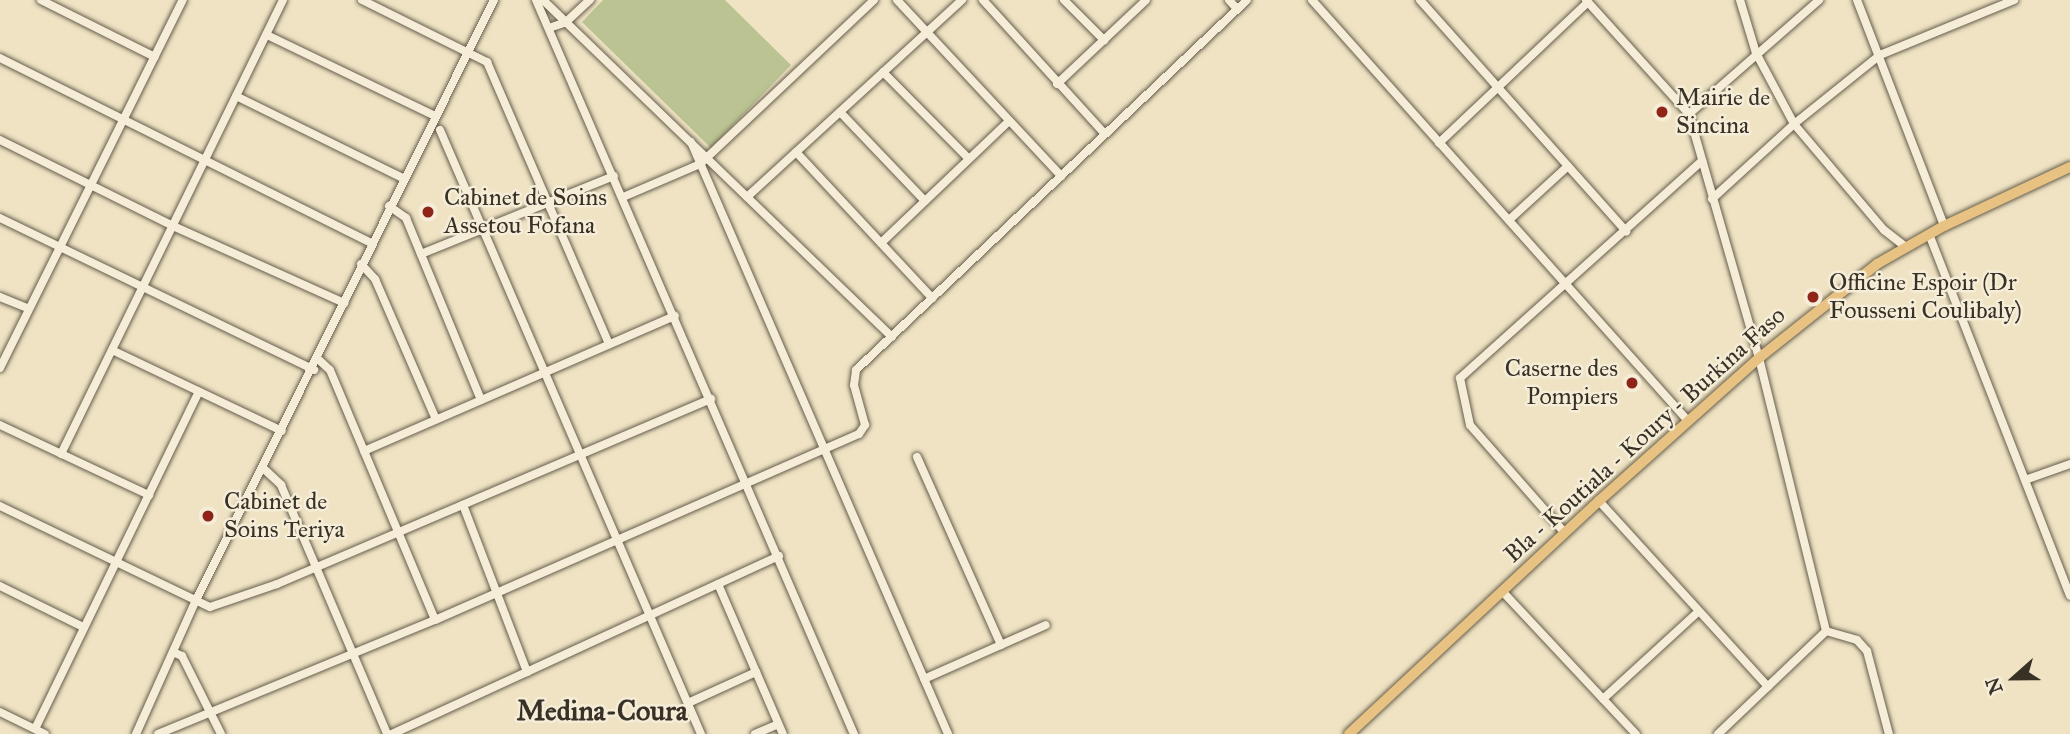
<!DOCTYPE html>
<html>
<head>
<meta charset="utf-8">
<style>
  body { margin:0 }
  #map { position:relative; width:2070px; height:734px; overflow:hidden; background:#efe3c3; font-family:"IM FELL Great Primer",serif }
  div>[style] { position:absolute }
  .green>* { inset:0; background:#bbc392 }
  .roads { filter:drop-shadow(0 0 2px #665e4d) drop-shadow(0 0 2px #665e4d) }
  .minor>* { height:8px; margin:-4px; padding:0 4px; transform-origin:4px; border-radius:4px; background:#f5edd8 }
  .major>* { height:10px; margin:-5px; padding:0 5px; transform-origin:5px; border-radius:5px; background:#e8c282 }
  .dots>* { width:19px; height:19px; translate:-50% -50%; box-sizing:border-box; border:4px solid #f5edd8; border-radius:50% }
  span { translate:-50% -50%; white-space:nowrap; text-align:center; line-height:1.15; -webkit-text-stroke:5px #f5edd8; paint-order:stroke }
  .poi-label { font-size:24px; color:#383126 }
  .left { translate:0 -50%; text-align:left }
  .right { translate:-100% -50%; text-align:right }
  .street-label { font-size:24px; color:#383126 }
  .quarter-label { font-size:28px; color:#383126; font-weight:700 }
  .north { position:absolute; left:1979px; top:643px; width:70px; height:70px; -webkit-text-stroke:5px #f5edd8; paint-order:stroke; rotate:249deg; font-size:19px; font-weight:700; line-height:28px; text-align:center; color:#383126 }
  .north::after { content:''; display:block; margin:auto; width:24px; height:32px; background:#383126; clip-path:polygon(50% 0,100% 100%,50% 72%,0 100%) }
</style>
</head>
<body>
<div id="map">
  <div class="green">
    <div style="clip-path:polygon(603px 0,725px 0,791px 65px,711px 148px,582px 22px)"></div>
  </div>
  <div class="roads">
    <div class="minor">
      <div style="left:41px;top:0;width:127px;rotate:26.6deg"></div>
      <div style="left:362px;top:0;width:140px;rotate:26.4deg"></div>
      <div style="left:487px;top:62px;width:307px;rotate:66.6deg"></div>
      <div style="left:536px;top:0;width:800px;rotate:66.58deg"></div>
      <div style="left:543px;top:0;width:485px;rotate:44deg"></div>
      <div style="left:897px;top:0;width:241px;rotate:47deg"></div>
      <div style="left:983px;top:0;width:181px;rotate:47.7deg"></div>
      <div style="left:1064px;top:0;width:57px;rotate:45deg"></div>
      <div style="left:1229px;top:0;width:12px;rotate:48deg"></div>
      <div style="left:1312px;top:0;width:564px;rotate:48.23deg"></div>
      <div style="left:1420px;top:0;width:310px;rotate:48.3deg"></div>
      <div style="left:1586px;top:0;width:154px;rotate:47.9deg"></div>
      <div style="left:1689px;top:114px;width:254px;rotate:74deg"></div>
      <div style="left:1759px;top:358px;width:281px;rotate:76.2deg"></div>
      <div style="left:1740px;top:0;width:55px;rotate:73.2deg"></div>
      <div style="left:1756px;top:53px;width:81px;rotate:61.8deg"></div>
      <div style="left:1794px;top:124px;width:139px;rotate:49.7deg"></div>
      <div style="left:1884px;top:230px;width:28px;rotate:38deg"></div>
      <div style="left:1857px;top:0;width:242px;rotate:68.9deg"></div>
      <div style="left:549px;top:28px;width:18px;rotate:-19deg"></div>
      <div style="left:566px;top:22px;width:33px;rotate:-43deg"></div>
      <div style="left:267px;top:35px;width:184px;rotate:25.7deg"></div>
      <div style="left:0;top:58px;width:415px;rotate:26.5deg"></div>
      <div style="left:883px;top:72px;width:122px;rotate:45.3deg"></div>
      <div style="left:1057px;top:84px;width:122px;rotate:-43.3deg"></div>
      <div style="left:236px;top:96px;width:186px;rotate:26.2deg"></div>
      <div style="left:840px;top:112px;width:123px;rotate:46.3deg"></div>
      <div style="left:1689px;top:114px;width:173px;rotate:-41.2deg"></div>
      <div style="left:440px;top:130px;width:658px;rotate:66.63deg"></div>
      <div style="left:0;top:140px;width:193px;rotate:26.4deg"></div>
      <div style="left:173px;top:226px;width:188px;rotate:24.2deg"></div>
      <div style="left:691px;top:142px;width:645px;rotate:66.53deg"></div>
      <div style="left:1439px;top:143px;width:205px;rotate:-43.4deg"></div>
      <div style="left:796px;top:152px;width:200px;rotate:47deg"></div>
      <div style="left:623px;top:197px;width:84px;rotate:-23.2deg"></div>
      <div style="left:700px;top:164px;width:239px;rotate:-43.3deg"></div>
      <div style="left:747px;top:197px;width:292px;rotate:-42.5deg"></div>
      <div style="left:1712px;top:199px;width:111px;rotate:-42.4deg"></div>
      <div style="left:1794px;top:124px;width:110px;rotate:-38.7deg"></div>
      <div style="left:1880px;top:55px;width:145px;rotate:-22.3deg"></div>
      <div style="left:389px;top:206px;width:21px;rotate:35deg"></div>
      <div style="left:406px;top:218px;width:197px;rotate:67.6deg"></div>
      <div style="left:0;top:218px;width:349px;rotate:25.8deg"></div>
      <div style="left:1509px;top:220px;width:80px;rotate:-42.5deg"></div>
      <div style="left:1929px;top:234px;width:388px;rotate:68.7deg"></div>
      <div style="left:881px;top:243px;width:177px;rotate:-43.6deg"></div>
      <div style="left:421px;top:254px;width:208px;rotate:-22deg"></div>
      <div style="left:361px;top:264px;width:21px;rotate:47deg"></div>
      <div style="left:375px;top:279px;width:153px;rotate:66.5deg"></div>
      <div style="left:0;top:297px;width:31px;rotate:22deg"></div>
      <div style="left:112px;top:350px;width:188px;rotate:25.5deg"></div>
      <div style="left:318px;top:359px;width:16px;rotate:43deg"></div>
      <div style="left:330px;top:370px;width:271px;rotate:67.2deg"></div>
      <div style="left:0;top:368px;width:411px;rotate:-63.6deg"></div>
      <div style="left:0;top:425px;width:165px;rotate:25.2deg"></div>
      <div style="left:364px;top:451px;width:339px;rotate:-23.5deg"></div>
      <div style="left:61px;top:454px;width:505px;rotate:-63.94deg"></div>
      <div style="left:917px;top:457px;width:206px;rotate:65.9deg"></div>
      <div style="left:263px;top:468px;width:25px;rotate:43deg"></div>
      <div style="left:281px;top:485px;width:271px;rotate:66.9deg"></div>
      <div style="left:2025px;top:480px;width:48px;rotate:-19.6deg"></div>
      <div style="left:1599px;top:501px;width:251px;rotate:47.7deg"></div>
      <div style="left:463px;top:505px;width:179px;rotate:69deg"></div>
      <div style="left:0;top:506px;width:233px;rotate:25.7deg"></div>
      <div style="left:210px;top:607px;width:71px;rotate:-18.9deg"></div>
      <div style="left:277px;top:584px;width:472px;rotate:-23.1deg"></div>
      <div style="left:1564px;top:532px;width:142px;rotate:-131.3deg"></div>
      <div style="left:1470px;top:425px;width:48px;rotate:-102deg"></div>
      <div style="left:1460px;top:378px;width:325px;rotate:-41.9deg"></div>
      <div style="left:718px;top:584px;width:163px;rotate:66.6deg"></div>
      <div style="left:0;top:586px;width:93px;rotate:26.3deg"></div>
      <div style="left:1502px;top:591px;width:196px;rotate:46.9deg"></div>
      <div style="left:1826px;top:631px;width:32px;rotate:16deg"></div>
      <div style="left:1857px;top:640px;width:15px;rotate:48deg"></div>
      <div style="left:1867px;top:651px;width:86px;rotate:75.2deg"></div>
      <div style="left:173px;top:652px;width:10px;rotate:24deg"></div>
      <div style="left:182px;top:656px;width:87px;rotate:63.4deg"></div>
      <div style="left:924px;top:679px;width:133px;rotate:-23.9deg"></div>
      <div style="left:1603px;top:699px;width:130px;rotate:-42.5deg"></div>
      <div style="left:688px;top:703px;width:75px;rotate:-24.5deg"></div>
      <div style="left:0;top:712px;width:50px;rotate:26.1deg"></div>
      <div style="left:35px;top:729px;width:375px;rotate:-64.1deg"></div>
      <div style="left:136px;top:734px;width:147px;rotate:-65.9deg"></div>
      <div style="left:196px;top:600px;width:670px;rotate:-63.59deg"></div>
      <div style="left:158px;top:734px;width:300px;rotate:-22.4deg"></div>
      <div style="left:435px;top:620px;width:463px;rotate:-23.7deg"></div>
      <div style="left:859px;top:434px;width:11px;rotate:-56deg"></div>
      <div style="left:865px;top:425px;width:41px;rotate:-105.4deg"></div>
      <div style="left:854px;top:385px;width:15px;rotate:-82deg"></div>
      <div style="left:856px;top:370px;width:538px;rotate:-43.42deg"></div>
      <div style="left:392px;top:734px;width:426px;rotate:-24.7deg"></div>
      <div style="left:755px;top:734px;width:25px;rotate:-23deg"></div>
      <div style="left:1718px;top:734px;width:149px;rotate:-43.6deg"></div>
    </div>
    <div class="major">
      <div style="left:1349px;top:734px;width:342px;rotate:-43deg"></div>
      <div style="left:1599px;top:501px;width:215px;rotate:-41.8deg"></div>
      <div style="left:1759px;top:358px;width:151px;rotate:-38.5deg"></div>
      <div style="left:1877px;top:264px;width:77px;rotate:-29.6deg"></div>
      <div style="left:1944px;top:226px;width:139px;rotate:-25.1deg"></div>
    </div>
  </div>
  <div class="dots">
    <div style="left:1662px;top:112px;background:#8f2418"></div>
    <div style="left:428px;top:212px;background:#8f2418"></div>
    <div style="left:1813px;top:297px;background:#8f2418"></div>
    <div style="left:1632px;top:383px;background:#8f2418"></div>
    <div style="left:208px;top:516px;background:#8f2418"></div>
  </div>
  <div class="poi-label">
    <span class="left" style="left:1676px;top:112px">Mairie de<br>Sincina</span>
    <span class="left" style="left:444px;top:212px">Cabinet de Soins<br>Assetou Fofana</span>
    <span class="left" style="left:1829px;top:297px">Officine Espoir (Dr<br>Fousseni Coulibaly)</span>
    <span class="right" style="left:1618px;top:383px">Caserne des<br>Pompiers</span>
    <span class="left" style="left:224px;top:516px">Cabinet de<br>Soins Teriya</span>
  </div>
  <div class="street-label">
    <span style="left:1645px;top:435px;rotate:-42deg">Bla - Koutiala - Koury - Burkina Faso</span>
  </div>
  <div class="quarter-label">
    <span style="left:602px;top:711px">Medina-Coura</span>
  </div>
  <div class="north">N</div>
</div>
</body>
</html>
